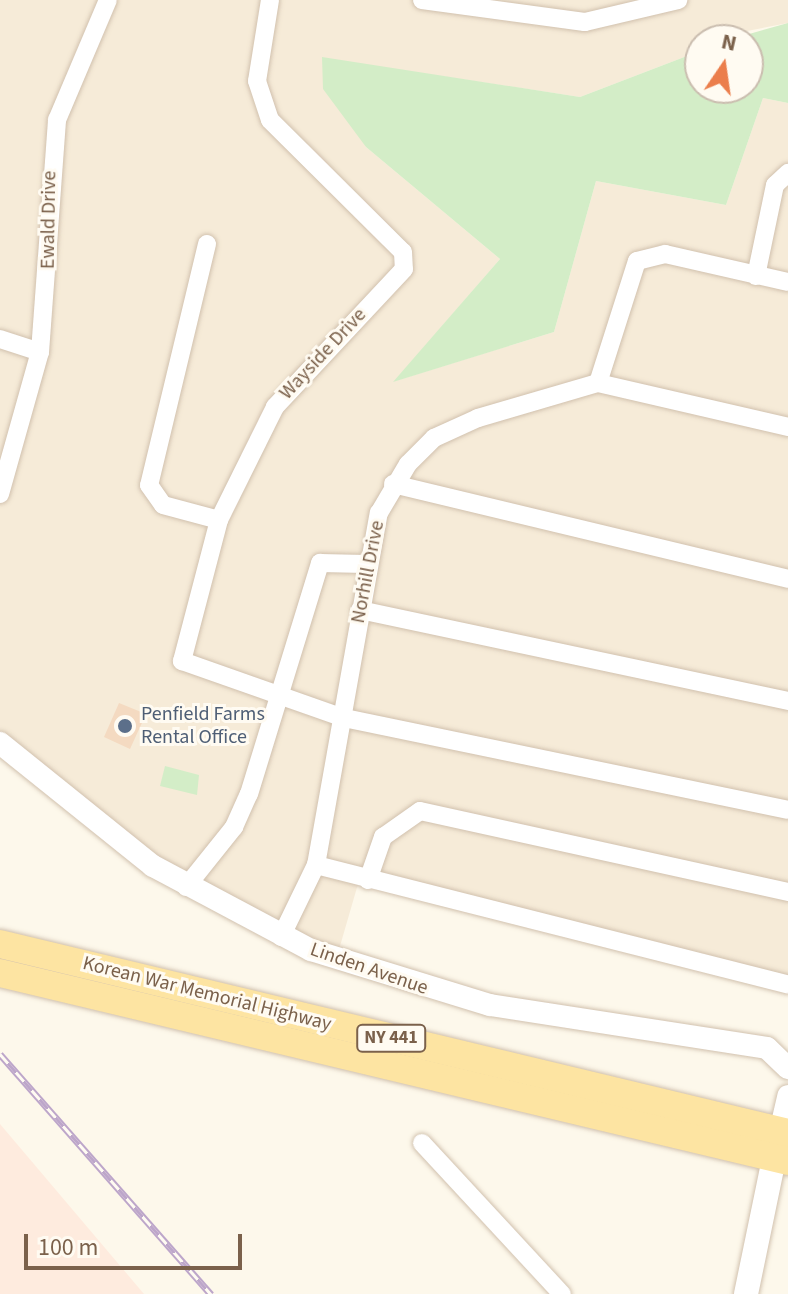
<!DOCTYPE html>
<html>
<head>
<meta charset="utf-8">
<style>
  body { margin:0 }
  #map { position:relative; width:788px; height:1294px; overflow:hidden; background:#fdf8eb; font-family:"Source Sans 3",sans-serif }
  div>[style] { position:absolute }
  .residential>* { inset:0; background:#f6ebd8 }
  .commercial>* { inset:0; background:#feebde }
  .green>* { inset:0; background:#d3edc7 }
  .building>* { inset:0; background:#f4dac1 }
  .roads { filter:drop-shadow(0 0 2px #d1c1ae) drop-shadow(0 0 2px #d1c1ae) }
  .minor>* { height:18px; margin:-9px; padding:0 9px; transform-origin:9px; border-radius:9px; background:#fff }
  .tertiary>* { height:22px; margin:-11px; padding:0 11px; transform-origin:11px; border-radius:11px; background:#fff }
  .secondary>* { height:24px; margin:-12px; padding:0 12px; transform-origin:12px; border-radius:12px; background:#fff }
  .primary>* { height:28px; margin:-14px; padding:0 14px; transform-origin:14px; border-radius:14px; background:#fde4a2 }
  .rail>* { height:7px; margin-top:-3.5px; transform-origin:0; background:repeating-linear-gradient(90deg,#fffbf2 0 12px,#bda6ca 0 24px); box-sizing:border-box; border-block:2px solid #bda6ca }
  .dots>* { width:22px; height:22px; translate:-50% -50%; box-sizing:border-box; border:4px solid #fffbf2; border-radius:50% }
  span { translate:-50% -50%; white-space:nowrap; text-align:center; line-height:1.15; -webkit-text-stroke:6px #fffbf2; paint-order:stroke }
  .shield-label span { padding:2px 6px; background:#fffbf2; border:2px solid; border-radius:6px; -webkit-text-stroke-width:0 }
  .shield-label { font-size:18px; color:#7b614b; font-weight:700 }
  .street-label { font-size:20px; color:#7b614b }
  .service-label { font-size:20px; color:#4e5e75 }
  .left { translate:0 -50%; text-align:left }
  .north { position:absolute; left:684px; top:24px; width:80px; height:80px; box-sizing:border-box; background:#fffbf2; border:2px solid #cabdaf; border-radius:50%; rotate:13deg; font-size:22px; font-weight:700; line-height:32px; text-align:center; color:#7b614b }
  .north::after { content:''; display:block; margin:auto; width:28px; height:36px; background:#eb7e4c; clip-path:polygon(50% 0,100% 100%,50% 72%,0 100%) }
  .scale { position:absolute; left:24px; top:1234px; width:218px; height:36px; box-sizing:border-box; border:4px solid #7b614b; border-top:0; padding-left:10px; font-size:24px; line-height:28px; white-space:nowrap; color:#7b614b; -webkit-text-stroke:6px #fffbf2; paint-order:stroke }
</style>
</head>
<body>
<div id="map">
  <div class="residential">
    <div style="clip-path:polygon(0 0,788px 0,788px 23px,700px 40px,700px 51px,580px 97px,322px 58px,366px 147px,500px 259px,395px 381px,554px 332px,596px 181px,726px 205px,763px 98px,788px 103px,788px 990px,358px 884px,338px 953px,173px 868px,0 732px)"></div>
  </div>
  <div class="commercial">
    <div style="clip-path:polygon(0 1124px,144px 1294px,0 1294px)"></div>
  </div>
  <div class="green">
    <div style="clip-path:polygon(788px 23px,788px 103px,763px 98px,726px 205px,596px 181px,554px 332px,393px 382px,500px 259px,366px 147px,323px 89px,322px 57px,580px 97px,700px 51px,700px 88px,748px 88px,748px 40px,728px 40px)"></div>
    <div style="clip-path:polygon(165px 766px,199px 775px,197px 795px,160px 786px)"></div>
  </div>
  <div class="building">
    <div style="clip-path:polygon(119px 703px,146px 714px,130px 749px,104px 737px)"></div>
  </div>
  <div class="roads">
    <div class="minor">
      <div style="left:270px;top:0;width:82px;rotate:99.1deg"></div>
      <div style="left:257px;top:81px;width:41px;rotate:71.6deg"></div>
      <div style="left:270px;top:120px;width:187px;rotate:44.8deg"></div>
      <div style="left:403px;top:252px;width:17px;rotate:87deg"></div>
      <div style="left:404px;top:269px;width:189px;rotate:133.1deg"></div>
      <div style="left:275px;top:407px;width:126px;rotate:116.4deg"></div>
      <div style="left:219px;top:520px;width:146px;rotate:104.7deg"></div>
      <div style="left:182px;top:661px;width:172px;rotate:19.4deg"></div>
      <div style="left:344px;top:718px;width:453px;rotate:11.7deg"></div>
      <div style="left:422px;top:0;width:164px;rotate:7.7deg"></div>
      <div style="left:585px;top:22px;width:96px;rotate:-13.3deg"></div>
      <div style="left:207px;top:244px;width:248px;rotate:103.5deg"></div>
      <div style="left:149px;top:485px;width:24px;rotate:55deg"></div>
      <div style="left:163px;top:505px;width:58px;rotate:15deg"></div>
      <div style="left:756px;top:276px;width:93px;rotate:-78.2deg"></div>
      <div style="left:775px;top:185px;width:18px;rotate:-43deg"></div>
      <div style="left:0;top:339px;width:42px;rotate:18deg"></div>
      <div style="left:598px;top:383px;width:128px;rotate:-72.3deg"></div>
      <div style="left:637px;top:261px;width:29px;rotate:-14deg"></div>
      <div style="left:665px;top:254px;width:126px;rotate:12.8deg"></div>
      <div style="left:393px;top:484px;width:406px;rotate:13.5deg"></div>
      <div style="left:0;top:494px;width:148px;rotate:-74.3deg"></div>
      <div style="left:40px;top:352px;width:233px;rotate:-85.8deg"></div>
      <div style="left:57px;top:120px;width:130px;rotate:-67deg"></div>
      <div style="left:360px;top:610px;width:438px;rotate:12deg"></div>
      <div style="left:316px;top:865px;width:487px;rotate:14.2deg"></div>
      <div style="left:368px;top:880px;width:46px;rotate:-70.8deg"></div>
      <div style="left:383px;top:837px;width:45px;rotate:-35.1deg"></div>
      <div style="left:420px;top:811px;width:377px;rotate:12.4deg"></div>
      <div style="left:186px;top:887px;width:77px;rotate:-51.3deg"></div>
      <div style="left:234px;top:827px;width:36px;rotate:-66deg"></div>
      <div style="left:249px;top:794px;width:242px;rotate:-72.9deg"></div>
      <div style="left:320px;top:563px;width:46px;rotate:1.2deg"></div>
      <div style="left:281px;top:937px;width:80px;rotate:-64.1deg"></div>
      <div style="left:316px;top:865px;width:358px;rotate:-79.9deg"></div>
      <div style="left:379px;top:513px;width:57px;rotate:-59.4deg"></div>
      <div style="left:408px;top:464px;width:37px;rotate:-45deg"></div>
      <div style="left:434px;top:438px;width:48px;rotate:-24.4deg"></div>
      <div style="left:478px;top:418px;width:125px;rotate:-16.3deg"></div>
      <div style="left:598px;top:383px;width:195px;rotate:13deg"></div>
      <div style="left:422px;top:1143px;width:206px;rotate:47.2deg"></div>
    </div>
    <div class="tertiary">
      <div style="left:0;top:743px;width:196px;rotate:38.8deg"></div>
      <div style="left:153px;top:866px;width:179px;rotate:28deg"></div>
      <div style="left:311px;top:950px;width:187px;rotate:17.1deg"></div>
      <div style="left:490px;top:1005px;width:280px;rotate:8.8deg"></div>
      <div style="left:767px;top:1048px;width:29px;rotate:44deg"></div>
      <div style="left:780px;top:1132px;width:37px;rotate:-77deg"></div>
    </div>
    <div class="secondary">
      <div style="left:746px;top:1294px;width:157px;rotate:-78.3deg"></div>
    </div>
    <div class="primary">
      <div style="left:0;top:944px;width:810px;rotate:13.49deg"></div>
      <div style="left:0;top:973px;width:810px;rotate:13.42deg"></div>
    </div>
  </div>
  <div class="rail">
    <div style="left:0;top:1054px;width:320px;rotate:48.7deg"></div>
  </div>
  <div class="dots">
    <div style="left:125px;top:726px;background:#5c6f8a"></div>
  </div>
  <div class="shield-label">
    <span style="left:391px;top:1038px">NY 441</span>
  </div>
  <div class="street-label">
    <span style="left:49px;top:220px;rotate:-89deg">Ewald Drive</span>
    <span style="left:323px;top:354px;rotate:-47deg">Wayside Drive</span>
    <span style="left:368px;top:572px;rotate:-79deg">Norhill Drive</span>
    <span style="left:369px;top:969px;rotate:19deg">Linden Avenue</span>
    <span style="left:207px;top:994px;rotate:14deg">Korean War Memorial Highway</span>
  </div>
  <div class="service-label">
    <span class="left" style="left:141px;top:726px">Penfield Farms<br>Rental Office</span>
  </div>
  <div class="north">N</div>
  <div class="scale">100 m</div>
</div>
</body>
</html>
